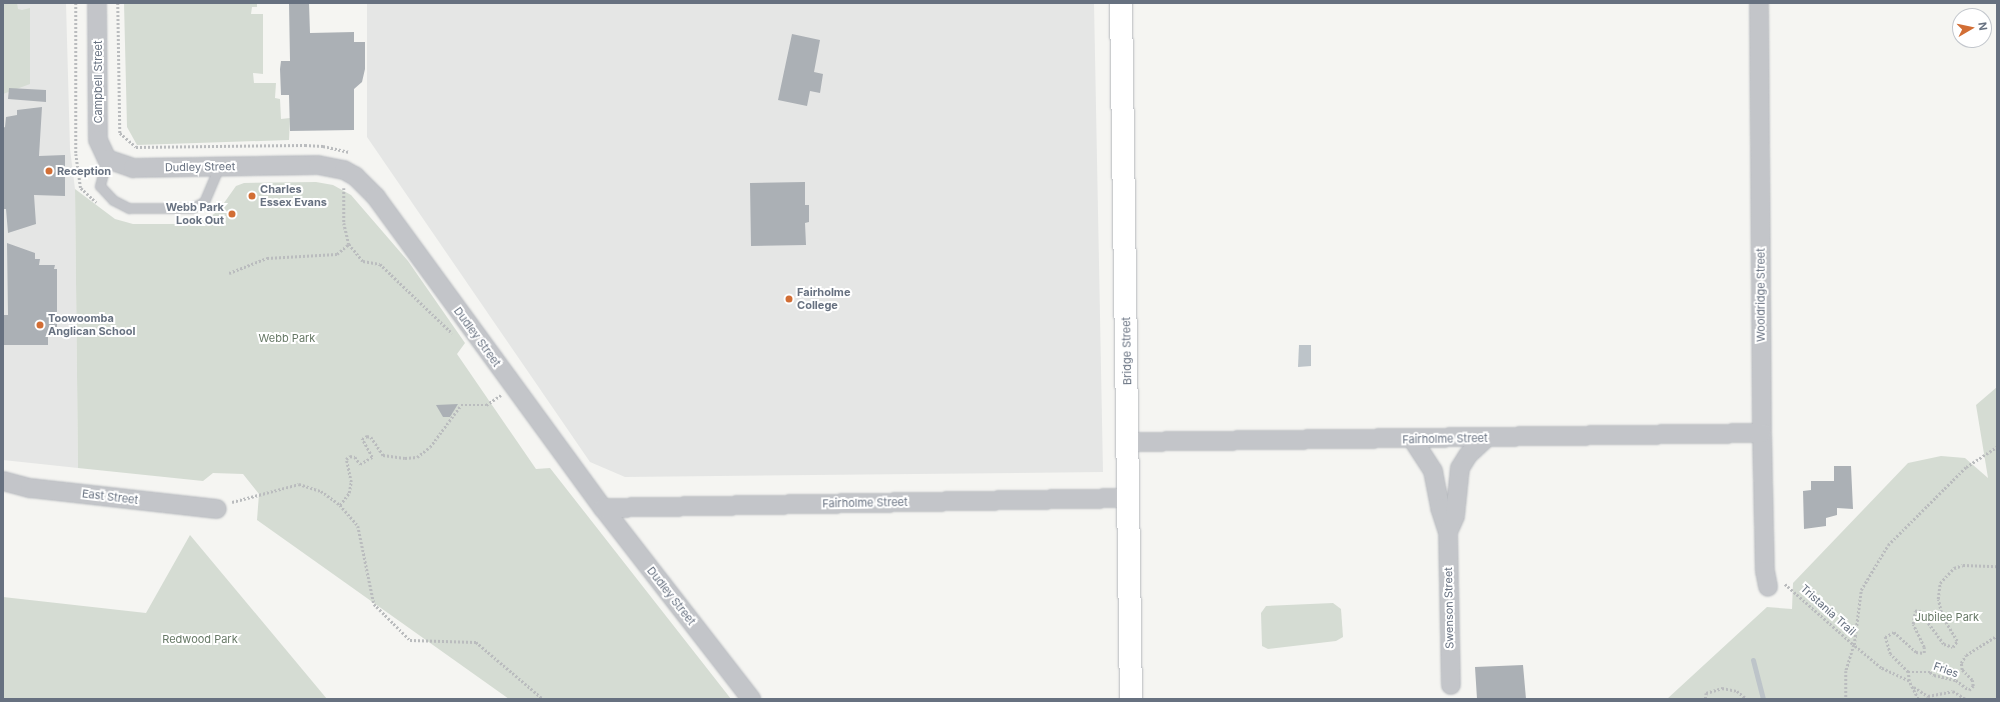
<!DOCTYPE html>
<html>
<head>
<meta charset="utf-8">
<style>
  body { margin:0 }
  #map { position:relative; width:2000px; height:702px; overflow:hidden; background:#f5f5f2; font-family:Inter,sans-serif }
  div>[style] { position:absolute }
  .built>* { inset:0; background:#e5e6e5 }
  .green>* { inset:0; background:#d5dcd3 }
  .water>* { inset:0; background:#bdc4c9 }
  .stream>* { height:5px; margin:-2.5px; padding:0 2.5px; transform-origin:2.5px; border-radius:2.5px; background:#bdc4c9 }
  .building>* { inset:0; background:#abb0b5 }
  .path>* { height:2.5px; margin-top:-1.25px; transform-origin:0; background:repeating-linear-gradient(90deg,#babcbe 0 2px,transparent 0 4px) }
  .roads { filter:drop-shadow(0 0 1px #b5b8bd) drop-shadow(0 0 1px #b5b8bd) }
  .lane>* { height:9px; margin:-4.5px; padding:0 4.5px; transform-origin:4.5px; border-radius:4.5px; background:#c3c5c9 }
  .street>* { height:18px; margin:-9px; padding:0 9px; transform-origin:9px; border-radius:9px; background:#c3c5c9 }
  .secondary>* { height:22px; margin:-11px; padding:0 11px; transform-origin:11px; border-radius:11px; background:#fff }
  .dots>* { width:11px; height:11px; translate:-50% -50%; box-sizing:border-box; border:2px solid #fff; border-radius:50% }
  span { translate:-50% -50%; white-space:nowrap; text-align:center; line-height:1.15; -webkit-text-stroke:4px #fff; paint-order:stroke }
  .street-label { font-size:11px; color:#677180 }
  .poi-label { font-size:11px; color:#677180; font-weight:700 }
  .left { translate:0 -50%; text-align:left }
  .right { translate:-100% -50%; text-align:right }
  .park-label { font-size:11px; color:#667865 }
  .frame { position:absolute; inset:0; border:4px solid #677180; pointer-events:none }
  .north { position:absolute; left:1952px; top:8px; width:40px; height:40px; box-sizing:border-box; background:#fff; border:1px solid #c2c6cc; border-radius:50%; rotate:81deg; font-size:11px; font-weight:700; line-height:16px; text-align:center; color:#677180 }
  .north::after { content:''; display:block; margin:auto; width:14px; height:18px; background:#d26e35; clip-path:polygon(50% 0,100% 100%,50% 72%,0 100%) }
</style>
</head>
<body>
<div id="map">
  <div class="built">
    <div style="clip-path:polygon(3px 3px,66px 3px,70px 149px,75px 189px,78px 468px,3px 460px)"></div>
    <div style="clip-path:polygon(367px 3px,1094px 3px,1103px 472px,625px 477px,590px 462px,367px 137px)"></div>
  </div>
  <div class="green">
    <div style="clip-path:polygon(3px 3px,17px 3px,18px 9px,22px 10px,30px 8px,30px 84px,3px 94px)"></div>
    <div style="clip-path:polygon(124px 3px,257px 3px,257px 7px,252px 7px,251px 14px,263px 14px,263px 74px,253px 73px,254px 83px,276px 83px,275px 98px,280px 99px,281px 119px,290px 118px,289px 140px,137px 145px,127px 127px)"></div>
    <div style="clip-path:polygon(316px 182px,333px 185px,351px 195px,408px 261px,465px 343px,457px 354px,536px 469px,550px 468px,731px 699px,509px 699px,257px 520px,259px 494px,243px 474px,213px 473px,203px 481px,78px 468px,75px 189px,115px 219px,133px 224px,188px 224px,205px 221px,219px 210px,236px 186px,244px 183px)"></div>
    <div style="clip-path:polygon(1997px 387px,1997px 699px,1667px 699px,1767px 607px,1792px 609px,1793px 583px,1908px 463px,1941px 456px,1965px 458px,1988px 478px,1976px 405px)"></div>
    <div style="clip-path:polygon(190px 535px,327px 699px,3px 699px,3px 597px,146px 613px)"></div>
    <div style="clip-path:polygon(1333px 603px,1341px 609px,1343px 637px,1336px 641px,1268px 649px,1262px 646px,1261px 613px,1266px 606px)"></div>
  </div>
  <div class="water">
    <div style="clip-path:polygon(1299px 345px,1311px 345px,1311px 366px,1298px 367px)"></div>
  </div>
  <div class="stream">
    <div style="left:1753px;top:660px;width:40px;rotate:75.6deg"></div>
  </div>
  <div class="building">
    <div style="clip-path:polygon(289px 3px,309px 3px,310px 33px,354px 32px,354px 42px,365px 42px,365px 69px,362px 82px,354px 89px,354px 130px,290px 131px,289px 95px,281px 95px,280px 69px,281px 61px,290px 61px)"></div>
    <div style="clip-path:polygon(792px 34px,820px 40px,814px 72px,823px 74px,820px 93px,810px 91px,807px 106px,778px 100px)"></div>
    <div style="clip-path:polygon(9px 88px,46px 90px,46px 102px,8px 99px)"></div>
    <div style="clip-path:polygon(42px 107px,39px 156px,65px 155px,65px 196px,34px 195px,36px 224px,8px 233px,6px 209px,3px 209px,3px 128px,5px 127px,6px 117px,17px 115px,17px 110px)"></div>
    <div style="clip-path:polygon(805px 182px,805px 205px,809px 205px,809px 222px,805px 223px,806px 245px,751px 246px,750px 183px)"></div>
    <div style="clip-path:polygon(7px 243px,35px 253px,35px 259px,40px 259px,39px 265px,55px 265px,54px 269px,57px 269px,57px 329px,55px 329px,55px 336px,48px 336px,48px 345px,3px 345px,3px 315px,8px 315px)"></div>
    <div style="clip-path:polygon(458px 404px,450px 417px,443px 417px,436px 405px)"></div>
    <div style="clip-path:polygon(1834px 466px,1851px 466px,1853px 509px,1837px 508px,1837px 515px,1826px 518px,1826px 526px,1804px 529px,1803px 491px,1811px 490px,1811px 481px,1834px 481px)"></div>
    <div style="clip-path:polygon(1523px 665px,1526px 699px,1477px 699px,1475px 667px)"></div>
  </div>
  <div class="path">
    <div style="left:76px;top:3px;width:151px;rotate:90deg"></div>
    <div style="left:76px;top:154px;width:34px;rotate:82deg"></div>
    <div style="left:81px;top:188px;width:21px;rotate:43deg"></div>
    <div style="left:118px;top:3px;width:130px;rotate:89.1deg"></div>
    <div style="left:120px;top:133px;width:21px;rotate:41deg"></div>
    <div style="left:136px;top:147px;width:169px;rotate:-0.7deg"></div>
    <div style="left:305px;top:145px;width:18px;rotate:3deg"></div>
    <div style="left:323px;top:146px;width:27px;rotate:13deg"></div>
    <div style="left:344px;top:188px;width:35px;rotate:90deg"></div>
    <div style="left:344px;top:223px;width:22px;rotate:77deg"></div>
    <div style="left:349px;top:244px;width:22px;rotate:51deg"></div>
    <div style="left:363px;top:261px;width:17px;rotate:10deg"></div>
    <div style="left:380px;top:264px;width:100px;rotate:43.8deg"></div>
    <div style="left:197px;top:221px;width:10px;rotate:-17deg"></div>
    <div style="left:229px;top:273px;width:41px;rotate:-21.5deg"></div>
    <div style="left:267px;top:258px;width:70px;rotate:-3.3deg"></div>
    <div style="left:337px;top:254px;width:16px;rotate:-40deg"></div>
    <div style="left:232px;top:502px;width:69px;rotate:-15deg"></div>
    <div style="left:299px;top:484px;width:23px;rotate:18deg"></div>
    <div style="left:321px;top:491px;width:24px;rotate:36deg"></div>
    <div style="left:340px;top:505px;width:28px;rotate:49deg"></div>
    <div style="left:358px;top:526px;width:80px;rotate:78.4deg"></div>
    <div style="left:374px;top:604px;width:51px;rotate:45deg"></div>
    <div style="left:410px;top:640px;width:66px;rotate:1.7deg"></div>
    <div style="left:476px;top:642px;width:88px;rotate:40.4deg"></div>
    <div style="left:340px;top:505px;width:15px;rotate:-53deg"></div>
    <div style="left:349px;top:493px;width:11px;rotate:-80deg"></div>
    <div style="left:351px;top:482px;width:24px;rotate:-102deg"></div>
    <div style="left:346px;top:459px;width:5px;rotate:-37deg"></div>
    <div style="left:350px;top:456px;width:5px;rotate:11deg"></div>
    <div style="left:355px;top:457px;width:9px;rotate:54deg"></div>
    <div style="left:360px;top:464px;width:14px;rotate:-30deg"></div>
    <div style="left:372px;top:457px;width:21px;rotate:-119deg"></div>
    <div style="left:362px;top:439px;width:6px;rotate:-31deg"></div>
    <div style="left:367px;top:436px;width:4px;rotate:14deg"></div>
    <div style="left:371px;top:437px;width:22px;rotate:56deg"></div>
    <div style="left:383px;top:455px;width:22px;rotate:8deg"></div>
    <div style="left:405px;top:458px;width:12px;rotate:-5deg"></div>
    <div style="left:417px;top:457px;width:16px;rotate:-38deg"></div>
    <div style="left:430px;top:447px;width:52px;rotate:-53.6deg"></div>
    <div style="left:461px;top:405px;width:25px"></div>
    <div style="left:486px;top:405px;width:18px;rotate:-34deg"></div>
    <div style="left:1785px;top:584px;width:92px;rotate:41.5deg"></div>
    <div style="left:1854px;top:645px;width:27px;rotate:107deg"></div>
    <div style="left:1846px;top:671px;width:28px;rotate:90deg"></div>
    <div style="left:1908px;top:672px;width:22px"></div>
    <div style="left:1930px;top:672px;width:5px;rotate:37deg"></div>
    <div style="left:1934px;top:675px;width:23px;rotate:13deg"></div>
    <div style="left:1956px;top:680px;width:16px;rotate:38deg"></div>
    <div style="left:1969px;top:690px;width:6px;rotate:-45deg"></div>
    <div style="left:1973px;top:686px;width:6px;rotate:-99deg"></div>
    <div style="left:1972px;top:680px;width:14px;rotate:-135deg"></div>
    <div style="left:1962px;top:670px;width:7px;rotate:-98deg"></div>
    <div style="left:1961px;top:663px;width:9px;rotate:-58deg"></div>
    <div style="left:1966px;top:655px;width:36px;rotate:-32deg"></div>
    <div style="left:1909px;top:681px;width:31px;rotate:-155deg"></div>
    <div style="left:1881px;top:668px;width:35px;rotate:-140deg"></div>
    <div style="left:1854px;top:645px;width:55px;rotate:-82.7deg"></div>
    <div style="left:1861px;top:590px;width:52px;rotate:-59deg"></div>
    <div style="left:1888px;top:545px;width:110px;rotate:-45deg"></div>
    <div style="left:1966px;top:467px;width:37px;rotate:-33deg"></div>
    <div style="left:1914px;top:687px;width:17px;rotate:33deg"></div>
    <div style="left:1928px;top:696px;width:25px;rotate:-11deg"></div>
    <div style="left:1953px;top:691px;width:15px;rotate:32deg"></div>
    <div style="left:1705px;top:699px;width:6px;rotate:-81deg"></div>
    <div style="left:1706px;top:693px;width:17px;rotate:-17deg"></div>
    <div style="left:1722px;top:688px;width:15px;rotate:11deg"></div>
    <div style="left:1737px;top:691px;width:13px;rotate:39deg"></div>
    <div style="left:1918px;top:699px;width:20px;rotate:-117deg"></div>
    <div style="left:1909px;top:681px;width:9px;rotate:-96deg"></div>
    <div style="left:1908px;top:672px;width:25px;rotate:-135deg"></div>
    <div style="left:1890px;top:654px;width:18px;rotate:-106deg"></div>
    <div style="left:1885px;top:637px;width:10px;rotate:-29deg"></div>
    <div style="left:1894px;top:632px;width:30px;rotate:42deg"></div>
    <div style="left:1916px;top:652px;width:8px;rotate:7deg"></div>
    <div style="left:1924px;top:653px;width:6px;rotate:-90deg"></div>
    <div style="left:1924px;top:647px;width:25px;rotate:-116deg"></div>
    <div style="left:1913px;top:624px;width:13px;rotate:-81deg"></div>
    <div style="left:1915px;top:611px;width:4px;rotate:-14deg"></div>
    <div style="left:1919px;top:610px;width:42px;rotate:53.7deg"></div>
    <div style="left:1944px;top:644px;width:9px;rotate:18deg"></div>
    <div style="left:1953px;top:647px;width:7px;rotate:-56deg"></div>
    <div style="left:1957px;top:641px;width:29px;rotate:-121deg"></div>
    <div style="left:1942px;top:616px;width:17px;rotate:-103deg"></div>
    <div style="left:1938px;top:599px;width:16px;rotate:-83deg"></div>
    <div style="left:1940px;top:583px;width:21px;rotate:-47deg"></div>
    <div style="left:1954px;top:568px;width:9px;rotate:-18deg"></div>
    <div style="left:1963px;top:565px;width:34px;rotate:2deg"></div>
  </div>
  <div class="roads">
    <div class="lane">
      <div style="left:107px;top:159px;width:28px;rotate:105deg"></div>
      <div style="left:100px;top:186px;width:19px;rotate:47deg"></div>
      <div style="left:113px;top:200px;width:18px;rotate:27deg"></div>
      <div style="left:129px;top:208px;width:63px"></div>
      <div style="left:192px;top:208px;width:13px;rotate:-27deg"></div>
      <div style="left:204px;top:202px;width:38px;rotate:-67deg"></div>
    </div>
    <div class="street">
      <div style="left:97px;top:3px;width:137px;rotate:89.6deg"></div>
      <div style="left:98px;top:140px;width:21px;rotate:65deg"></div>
      <div style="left:107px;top:159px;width:28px;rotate:19deg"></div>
      <div style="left:133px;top:168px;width:185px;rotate:-0.9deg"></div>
      <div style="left:318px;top:165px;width:26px;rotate:11deg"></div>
      <div style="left:344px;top:170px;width:13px;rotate:29deg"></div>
      <div style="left:355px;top:176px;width:30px;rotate:45deg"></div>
      <div style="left:376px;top:197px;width:385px;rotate:53.9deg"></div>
      <div style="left:603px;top:508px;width:242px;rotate:52.2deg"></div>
      <div style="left:1759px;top:3px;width:430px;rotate:89.6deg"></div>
      <div style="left:1762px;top:433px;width:138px;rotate:88.8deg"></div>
      <div style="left:1765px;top:571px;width:16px;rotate:79deg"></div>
      <div style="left:1413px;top:440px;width:37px;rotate:57deg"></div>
      <div style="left:1433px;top:471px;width:38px;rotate:79deg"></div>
      <div style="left:1440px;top:508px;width:25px;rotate:72deg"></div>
      <div style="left:1448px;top:532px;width:153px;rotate:88.9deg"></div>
      <div style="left:1129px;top:442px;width:633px;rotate:-0.81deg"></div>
      <div style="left:3px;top:481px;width:28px;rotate:15deg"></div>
      <div style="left:30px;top:488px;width:188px;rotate:6.4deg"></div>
      <div style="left:603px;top:508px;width:525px;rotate:-1.09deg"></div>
      <div style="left:1448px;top:532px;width:17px;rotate:-66deg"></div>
      <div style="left:1455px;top:516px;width:48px;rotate:-84.1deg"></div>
      <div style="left:1460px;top:468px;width:15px;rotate:-58deg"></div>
      <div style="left:1468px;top:455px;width:23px;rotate:-43deg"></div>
    </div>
    <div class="secondary">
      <div style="left:1121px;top:3px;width:696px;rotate:89.18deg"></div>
    </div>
  </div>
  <div class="dots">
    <div style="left:49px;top:171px;background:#d26e35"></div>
    <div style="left:252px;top:196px;background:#d26e35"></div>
    <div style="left:232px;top:214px;background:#d26e35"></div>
    <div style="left:789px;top:299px;background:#d26e35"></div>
    <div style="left:40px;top:325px;background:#d26e35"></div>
  </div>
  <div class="street-label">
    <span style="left:98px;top:82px;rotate:-90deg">Campbell Street</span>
    <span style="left:200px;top:167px;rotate:-1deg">Dudley Street</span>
    <span style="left:1761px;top:295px;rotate:-90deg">Wooldridge Street</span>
    <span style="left:477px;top:337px;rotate:54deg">Dudley Street</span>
    <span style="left:1127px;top:351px;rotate:-91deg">Bridge Street</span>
    <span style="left:1445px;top:439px;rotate:-1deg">Fairholme Street</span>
    <span style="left:110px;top:497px;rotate:7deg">East Street</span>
    <span style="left:865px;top:503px;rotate:-1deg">Fairholme Street</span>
    <span style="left:671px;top:596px;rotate:52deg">Dudley Street</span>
    <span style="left:1449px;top:608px;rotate:-91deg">Swenson Street</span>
    <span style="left:1828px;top:610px;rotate:42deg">Tristania Trail</span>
    <span style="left:1946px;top:670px;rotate:19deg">Fries</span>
  </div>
  <div class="poi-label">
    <span class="left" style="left:57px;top:171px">Reception</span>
    <span class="left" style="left:260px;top:196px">Charles<br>Essex Evans</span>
    <span class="right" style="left:224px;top:214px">Webb Park<br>Look Out</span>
    <span class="left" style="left:797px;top:299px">Fairholme<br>College</span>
    <span class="left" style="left:48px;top:325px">Toowoomba<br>Anglican School</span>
  </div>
  <div class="park-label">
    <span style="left:287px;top:338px">Webb Park</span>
    <span style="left:1947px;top:617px">Jubilee Park</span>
    <span style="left:200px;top:639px">Redwood Park</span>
  </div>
  <div class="frame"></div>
  <div class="north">N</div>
</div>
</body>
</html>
